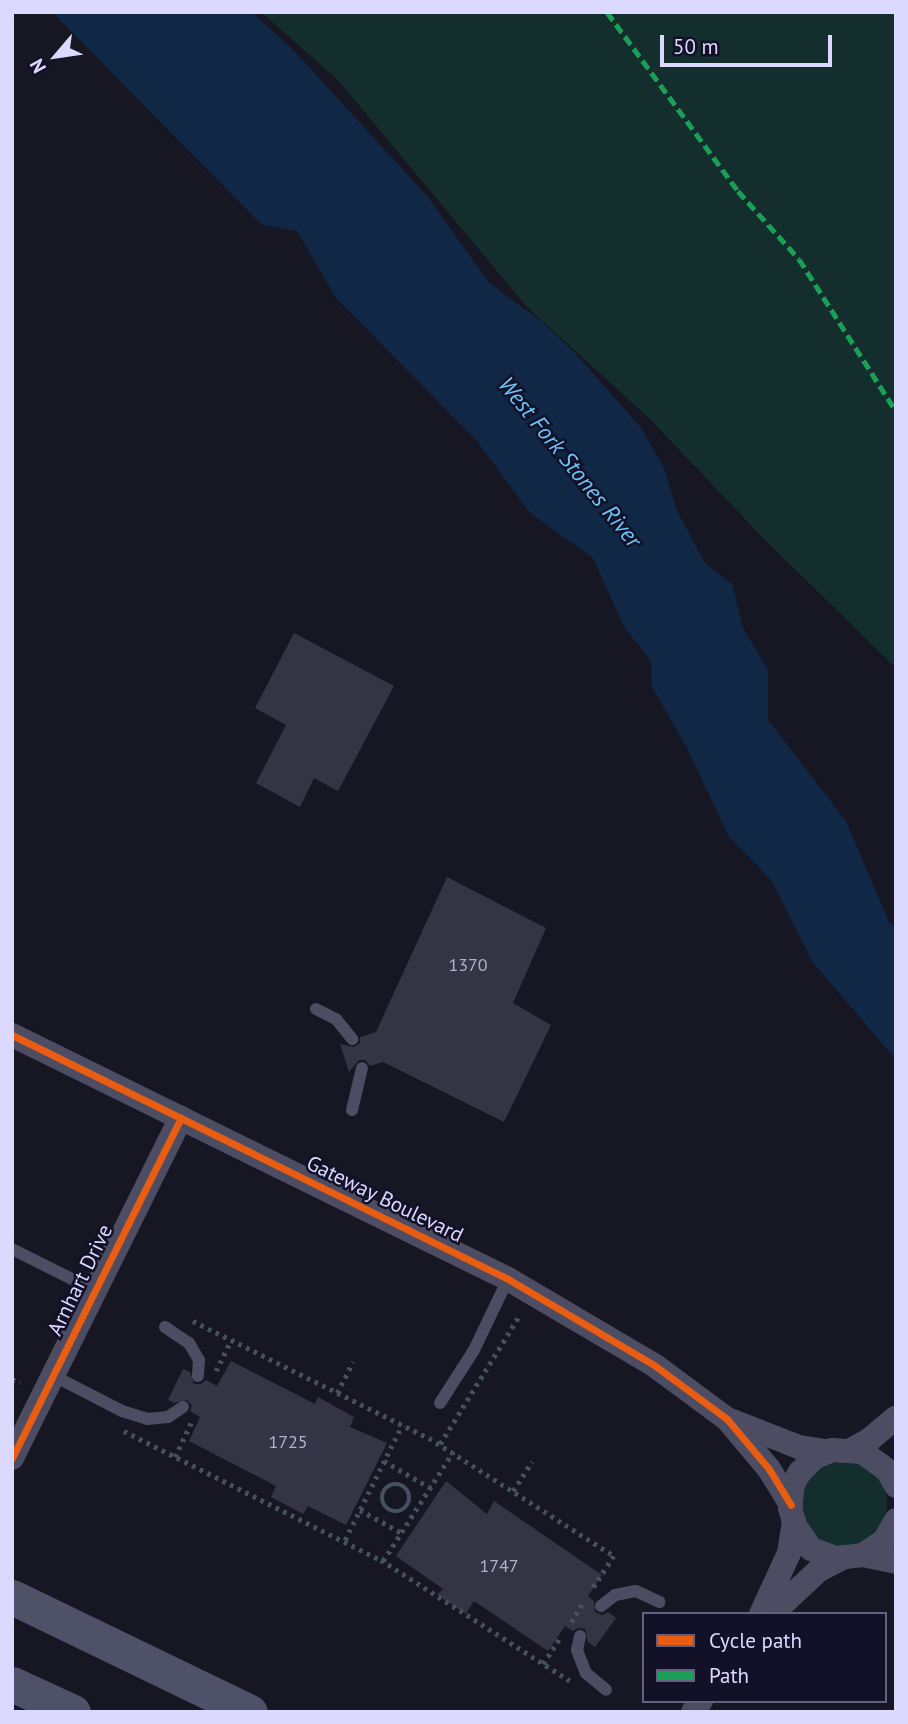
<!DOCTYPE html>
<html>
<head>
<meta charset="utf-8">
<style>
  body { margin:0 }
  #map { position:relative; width:908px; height:1724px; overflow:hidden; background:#171623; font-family:"PT Sans",sans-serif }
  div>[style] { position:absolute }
  .green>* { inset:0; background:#142e2d }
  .round { border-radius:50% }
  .water>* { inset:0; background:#102846 }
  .building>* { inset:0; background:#353445 }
  .path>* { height:4.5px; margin-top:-2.25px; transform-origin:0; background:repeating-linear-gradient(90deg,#45525e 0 3.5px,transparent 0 8.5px) }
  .path>.ring { margin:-2.25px; padding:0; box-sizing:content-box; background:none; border:4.5px solid #45525e; border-radius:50% }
  .service>* { height:12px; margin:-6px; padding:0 6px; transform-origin:6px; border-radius:6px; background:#4c4c63 }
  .minor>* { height:24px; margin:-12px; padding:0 12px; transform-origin:12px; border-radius:12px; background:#4c4c63 }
  .secondary>* { height:35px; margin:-17.5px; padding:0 17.5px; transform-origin:17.5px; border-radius:17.5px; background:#4f5169 }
  .quiet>* { height:5px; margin-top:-2.5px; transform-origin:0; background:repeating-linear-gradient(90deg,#1a9f57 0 10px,transparent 0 15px) }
  .cycleway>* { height:7px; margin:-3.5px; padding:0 3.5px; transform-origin:3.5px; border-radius:3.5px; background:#e95d12 }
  span { translate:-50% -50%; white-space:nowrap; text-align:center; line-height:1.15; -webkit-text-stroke:5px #131128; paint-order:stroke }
  .number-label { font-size:18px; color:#b2b0d0 }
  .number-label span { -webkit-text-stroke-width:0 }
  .street-label { font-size:21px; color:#dbdafe }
  .water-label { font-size:23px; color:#6cc5f9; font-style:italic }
  .frame { position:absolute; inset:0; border:14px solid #dbdafe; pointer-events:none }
  .legend { position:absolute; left:642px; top:1612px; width:245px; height:91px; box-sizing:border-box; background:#131128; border:2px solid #63617e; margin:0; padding:9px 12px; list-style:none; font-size:21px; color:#dbdafe }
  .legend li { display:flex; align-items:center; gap:14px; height:35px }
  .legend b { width:35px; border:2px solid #63617e }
  .north { position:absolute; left:21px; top:21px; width:70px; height:70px; -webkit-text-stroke:5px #131128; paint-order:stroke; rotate:241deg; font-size:19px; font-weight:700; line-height:28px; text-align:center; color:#dbdafe }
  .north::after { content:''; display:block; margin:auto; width:24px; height:32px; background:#dbdafe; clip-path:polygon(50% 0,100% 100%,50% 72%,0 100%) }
  .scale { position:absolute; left:660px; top:35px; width:172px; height:32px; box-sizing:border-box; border:4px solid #dbdafe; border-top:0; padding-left:9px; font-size:21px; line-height:24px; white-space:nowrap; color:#dbdafe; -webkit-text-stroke:5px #131128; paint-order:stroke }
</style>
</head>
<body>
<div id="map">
  <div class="green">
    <div style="clip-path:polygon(261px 12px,896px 12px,896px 668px,766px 541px,650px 419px,527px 307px,338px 80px)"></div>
    <div class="round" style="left:801px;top:1461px;width:86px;height:86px"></div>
  </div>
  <div class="water">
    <div style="clip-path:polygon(52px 12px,252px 12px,296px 53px,427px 196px,489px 283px,541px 321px,573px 351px,642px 429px,665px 470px,676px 509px,705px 563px,732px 584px,743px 628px,768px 670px,768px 720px,846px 821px,889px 922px,896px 928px,896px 1060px,812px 961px,771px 880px,729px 837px,687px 748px,652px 687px,651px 661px,624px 627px,593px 558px,530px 513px,477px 441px,336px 298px,297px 231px,262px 225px)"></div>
  </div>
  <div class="building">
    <div style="clip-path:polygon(294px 633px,394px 686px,338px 791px,314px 778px,300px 807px,256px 783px,286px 725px,255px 708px)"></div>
    <div style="clip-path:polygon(447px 877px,546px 928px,513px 1003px,551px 1025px,504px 1122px,383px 1062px,370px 1066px,365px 1060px,359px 1060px,349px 1072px,340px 1044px,354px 1047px,360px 1043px,360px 1037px,376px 1032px)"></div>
    <div style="clip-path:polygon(231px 1361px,315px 1404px,318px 1397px,354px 1417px,350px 1427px,387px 1443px,346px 1525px,308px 1506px,303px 1514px,271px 1497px,276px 1486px,189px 1441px,200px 1417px,190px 1411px,192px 1406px,187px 1400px,174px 1403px,168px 1400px,183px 1369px,190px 1372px,194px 1384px,201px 1384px,206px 1380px,217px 1386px)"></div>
    <div style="clip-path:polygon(446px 1481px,487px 1514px,494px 1501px,602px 1575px,588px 1596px,594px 1601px,595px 1612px,602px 1615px,608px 1612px,616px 1618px,595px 1647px,588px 1642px,585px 1629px,578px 1628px,573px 1631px,565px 1626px,548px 1651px,474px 1601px,466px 1614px,437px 1595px,443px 1589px,396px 1556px)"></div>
  </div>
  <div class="path">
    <div style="left:193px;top:1321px;width:263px;rotate:26.4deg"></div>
    <div style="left:429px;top:1438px;width:219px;rotate:32.5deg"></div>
    <div style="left:614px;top:1556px;width:40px;rotate:122.9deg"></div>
    <div style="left:216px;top:1371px;width:34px;rotate:-64deg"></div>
    <div style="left:12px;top:1379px;width:9px;rotate:21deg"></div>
    <div style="left:337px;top:1393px;width:35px;rotate:-63deg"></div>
    <div style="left:124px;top:1431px;width:288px;rotate:26.7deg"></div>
    <div style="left:381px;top:1560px;width:224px;rotate:32.6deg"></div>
    <div style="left:440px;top:1444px;width:150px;rotate:-58.3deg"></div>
    <div style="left:175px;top:1457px;width:38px;rotate:-65deg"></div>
    <div style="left:384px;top:1461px;width:54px;rotate:29.9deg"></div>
    <div class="ring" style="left:382px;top:1484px;width:23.5px;height:23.5px"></div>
    <div style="left:513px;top:1491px;width:35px;rotate:-57deg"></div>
    <div style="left:360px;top:1510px;width:48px;rotate:28.7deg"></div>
    <div style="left:345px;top:1540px;width:128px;rotate:-63.6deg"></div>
    <div style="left:383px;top:1561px;width:130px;rotate:-57.3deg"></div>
    <div style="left:571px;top:1622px;width:22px;rotate:-58deg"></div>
    <div style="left:543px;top:1664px;width:31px;rotate:-57deg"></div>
  </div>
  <div class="service">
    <div style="left:316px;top:1009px;width:22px;rotate:27deg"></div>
    <div style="left:336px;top:1019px;width:26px;rotate:51deg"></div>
    <div style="left:352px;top:1110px;width:43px;rotate:-76.6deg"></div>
    <div style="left:12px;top:1249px;width:92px;rotate:26.6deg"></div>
    <div style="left:165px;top:1327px;width:29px;rotate:34deg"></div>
    <div style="left:189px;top:1343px;width:20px;rotate:60deg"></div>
    <div style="left:199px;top:1360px;width:16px;rotate:94deg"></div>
    <div style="left:52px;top:1375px;width:79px;rotate:27.2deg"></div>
    <div style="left:122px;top:1411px;width:27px;rotate:17deg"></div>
    <div style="left:148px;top:1419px;width:20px;rotate:-6deg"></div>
    <div style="left:168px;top:1417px;width:18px;rotate:-34deg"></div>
    <div style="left:440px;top:1403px;width:63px;rotate:-57.3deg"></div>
    <div style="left:474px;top:1350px;width:79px;rotate:-64.4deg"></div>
    <div style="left:601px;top:1606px;width:18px;rotate:-38deg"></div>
    <div style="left:615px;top:1595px;width:21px;rotate:-11deg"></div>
    <div style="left:636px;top:1591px;width:26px;rotate:25deg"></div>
    <div style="left:580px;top:1636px;width:14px;rotate:102deg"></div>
    <div style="left:577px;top:1650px;width:25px;rotate:69deg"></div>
    <div style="left:586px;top:1673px;width:26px;rotate:40deg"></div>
  </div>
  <div class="minor">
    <div style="left:12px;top:1035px;width:553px;rotate:26.19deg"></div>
    <div style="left:508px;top:1279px;width:169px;rotate:30.5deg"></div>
    <div style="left:654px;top:1365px;width:91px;rotate:36.5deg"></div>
    <div style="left:727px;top:1419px;width:65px;rotate:50deg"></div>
    <div style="left:769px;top:1469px;width:42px;rotate:58.6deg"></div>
    <div style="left:727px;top:1419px;width:77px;rotate:21.3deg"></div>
    <div style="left:799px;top:1447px;width:30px;rotate:9deg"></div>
    <div style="left:851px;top:1450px;width:21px;rotate:-29deg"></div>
    <div style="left:869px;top:1440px;width:35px;rotate:-40deg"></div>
    <div style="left:12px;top:1458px;width:380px;rotate:-63.6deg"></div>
    <div style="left:896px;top:1486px;width:18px;rotate:-119deg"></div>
    <div style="left:887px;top:1470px;width:31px;rotate:-144deg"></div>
    <div style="left:862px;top:1452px;width:30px;rotate:-176deg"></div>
    <div style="left:832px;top:1450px;width:20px;rotate:156deg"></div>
    <div style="left:814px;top:1458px;width:20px;rotate:135deg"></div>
    <div style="left:800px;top:1472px;width:14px;rotate:120deg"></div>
    <div style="left:793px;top:1484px;width:24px;rotate:97deg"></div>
    <div style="left:790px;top:1508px;width:19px;rotate:74deg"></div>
    <div style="left:795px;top:1526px;width:28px;rotate:55deg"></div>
    <div style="left:811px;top:1549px;width:27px;rotate:20deg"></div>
    <div style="left:836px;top:1558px;width:27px;rotate:-6deg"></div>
    <div style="left:863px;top:1555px;width:25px;rotate:-34deg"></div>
    <div style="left:884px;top:1541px;width:24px;rotate:-60deg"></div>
    <div style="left:863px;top:1555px;width:34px;rotate:12deg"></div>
    <div style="left:761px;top:1614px;width:67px;rotate:-65.3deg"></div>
    <div style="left:789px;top:1553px;width:32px;rotate:-81deg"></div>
    <div style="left:772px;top:1614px;width:64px;rotate:-43.1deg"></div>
    <div style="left:819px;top:1570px;width:29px;rotate:-27deg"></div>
    <div style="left:693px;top:1712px;width:14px;rotate:-54deg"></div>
  </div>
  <div class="secondary">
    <div style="left:12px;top:1597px;width:264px;rotate:25.8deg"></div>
    <div style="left:12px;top:1684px;width:67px;rotate:24.7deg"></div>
  </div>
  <div class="quiet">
    <div style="left:607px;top:12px;width:222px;rotate:53.8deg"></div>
    <div style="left:738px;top:191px;width:91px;rotate:48.1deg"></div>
    <div style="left:799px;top:259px;width:180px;rotate:57.5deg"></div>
  </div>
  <div class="cycleway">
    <div style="left:12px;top:1035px;width:553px;rotate:26.19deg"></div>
    <div style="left:508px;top:1279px;width:169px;rotate:30.5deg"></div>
    <div style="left:654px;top:1365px;width:91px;rotate:36.5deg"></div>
    <div style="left:727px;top:1419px;width:65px;rotate:50deg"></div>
    <div style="left:769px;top:1469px;width:42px;rotate:58.6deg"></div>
    <div style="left:12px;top:1458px;width:380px;rotate:-63.6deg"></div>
  </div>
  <div class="number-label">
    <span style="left:468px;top:965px">1370</span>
    <span style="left:288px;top:1442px">1725</span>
    <span style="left:499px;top:1566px">1747</span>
  </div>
  <div class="street-label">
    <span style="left:385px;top:1199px;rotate:26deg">Gateway Boulevard</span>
    <span style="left:80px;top:1280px;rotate:-64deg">Arnhart Drive</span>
  </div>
  <div class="water-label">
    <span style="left:570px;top:462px;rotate:51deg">West Fork Stones River</span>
  </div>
  <div class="frame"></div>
  <ul class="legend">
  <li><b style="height:9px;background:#e95d12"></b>Cycle path</li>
  <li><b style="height:9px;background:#1a9f57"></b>Path</li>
  </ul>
  <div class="north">N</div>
  <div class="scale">50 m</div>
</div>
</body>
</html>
